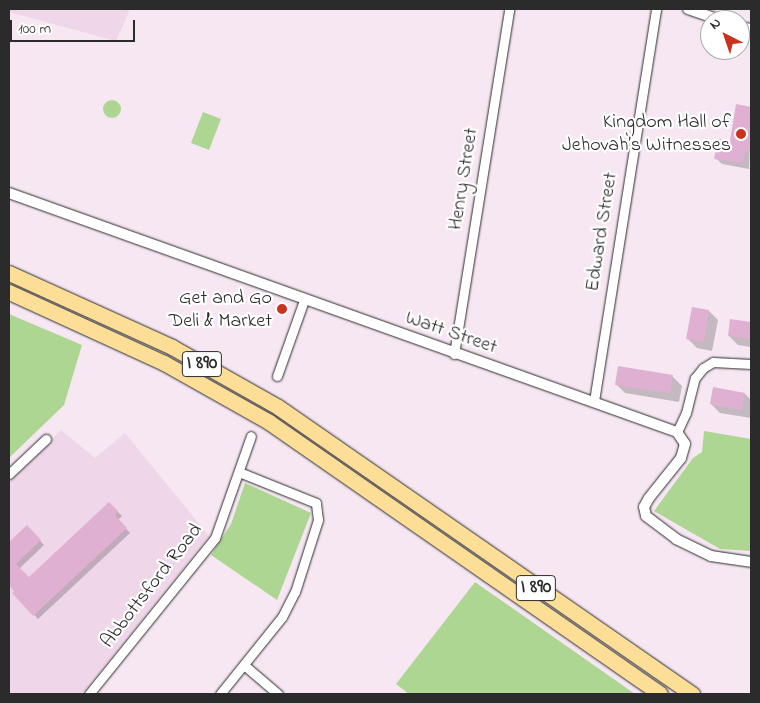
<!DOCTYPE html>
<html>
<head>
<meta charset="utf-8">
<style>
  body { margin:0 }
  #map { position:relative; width:760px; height:703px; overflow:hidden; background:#f6e7f2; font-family:"Indie Flower",sans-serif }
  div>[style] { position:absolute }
  .built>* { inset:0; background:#efd6e8 }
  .green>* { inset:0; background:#aed693 }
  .round { border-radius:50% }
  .shadow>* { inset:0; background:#0003 }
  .building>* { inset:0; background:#e0b0d2 }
  .roads { filter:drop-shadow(0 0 1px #2b2b2b) drop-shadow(0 0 1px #2b2b2b) }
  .minor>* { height:9px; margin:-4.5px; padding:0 4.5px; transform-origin:4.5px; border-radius:4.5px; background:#fff }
  .tertiary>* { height:10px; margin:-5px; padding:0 5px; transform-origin:5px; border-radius:5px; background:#fff }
  .motorway>* { height:15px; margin:-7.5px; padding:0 7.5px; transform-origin:7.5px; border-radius:7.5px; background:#fcde96 }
  .dots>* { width:14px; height:14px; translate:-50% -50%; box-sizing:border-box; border:2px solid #fff; border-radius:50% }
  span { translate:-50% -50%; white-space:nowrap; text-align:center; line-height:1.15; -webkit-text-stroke:4.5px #fff; paint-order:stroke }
  .shield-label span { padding:1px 4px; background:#fff; border:1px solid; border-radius:4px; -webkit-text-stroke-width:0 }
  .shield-label { font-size:19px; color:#2b2b2b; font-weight:700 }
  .poi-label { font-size:20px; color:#2b2b2b }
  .right { translate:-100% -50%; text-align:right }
  .street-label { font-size:20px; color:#2b2b2b }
  .frame { position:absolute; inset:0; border:10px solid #2b2b2b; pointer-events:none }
  .north { position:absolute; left:700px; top:10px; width:50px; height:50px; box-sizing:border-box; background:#fff; border:1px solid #aaa; border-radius:50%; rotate:319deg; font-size:14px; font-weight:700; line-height:20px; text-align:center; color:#2b2b2b }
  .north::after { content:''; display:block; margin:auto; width:18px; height:22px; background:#c8321e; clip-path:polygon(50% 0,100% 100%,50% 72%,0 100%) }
  .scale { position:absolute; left:10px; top:20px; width:125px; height:22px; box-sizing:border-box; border:2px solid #2b2b2b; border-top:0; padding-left:6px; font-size:15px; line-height:18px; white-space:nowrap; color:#2b2b2b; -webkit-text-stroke:4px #fff; paint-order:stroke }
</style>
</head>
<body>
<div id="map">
  <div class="built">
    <div style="clip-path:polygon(9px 9px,130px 9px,116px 41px,9px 12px)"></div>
    <div style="clip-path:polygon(61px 430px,95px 458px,125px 433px,209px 536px,82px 694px,9px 694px,9px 481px)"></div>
  </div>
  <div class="green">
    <div class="round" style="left:103px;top:100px;width:18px;height:18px"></div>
    <div style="clip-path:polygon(203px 112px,221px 119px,209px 150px,191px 143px)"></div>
    <div style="clip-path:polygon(9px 314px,82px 345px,64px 405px,9px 458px)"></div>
    <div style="clip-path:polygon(704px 431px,751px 439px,751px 551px,720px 549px,654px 511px,693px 458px,702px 452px)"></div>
    <div style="clip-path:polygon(245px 483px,311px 513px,277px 600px,211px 555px,231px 524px)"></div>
    <div style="clip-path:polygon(475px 582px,635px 694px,409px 694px,396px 684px)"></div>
  </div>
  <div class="shadow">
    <div style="clip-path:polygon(737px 106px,751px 108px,749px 169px,722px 164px,716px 158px,731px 142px)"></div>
    <div style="clip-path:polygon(709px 311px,718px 320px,712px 351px,697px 348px,688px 339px)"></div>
    <div style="clip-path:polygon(731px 320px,751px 323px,751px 347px,738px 345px,729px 336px)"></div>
    <div style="clip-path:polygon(672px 376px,682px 386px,679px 402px,625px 393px,616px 384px)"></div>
    <div style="clip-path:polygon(745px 394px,751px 400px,751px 418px,720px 413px,711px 404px)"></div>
    <div style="clip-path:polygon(109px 503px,122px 516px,118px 520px,130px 533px,38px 619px,9px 585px,9px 544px,27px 527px,44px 545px,19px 569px,29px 579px)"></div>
  </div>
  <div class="building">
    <div style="clip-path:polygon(736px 104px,751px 107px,751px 152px,745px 151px,743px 163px,714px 159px,718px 139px,730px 141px)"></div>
    <div style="clip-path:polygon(692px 307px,709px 310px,704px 342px,686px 339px)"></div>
    <div style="clip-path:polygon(730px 319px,751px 322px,751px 339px,728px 336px)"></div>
    <div style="clip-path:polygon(618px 366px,673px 375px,670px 393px,615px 385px)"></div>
    <div style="clip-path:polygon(713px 387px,745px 393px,742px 410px,710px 404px)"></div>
    <div style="clip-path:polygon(109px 502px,118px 511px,115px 515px,127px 528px,33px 616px,12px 593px,15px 591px,9px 585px,9px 542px,27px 525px,41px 540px,16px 564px,29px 577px)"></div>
  </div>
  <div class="roads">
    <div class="minor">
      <div style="left:454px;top:354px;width:349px;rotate:-80.9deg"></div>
      <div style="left:277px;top:376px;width:81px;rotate:-70.4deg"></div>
      <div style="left:594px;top:401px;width:397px;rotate:-81deg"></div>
      <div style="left:677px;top:432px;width:21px;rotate:-65deg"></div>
      <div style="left:686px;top:413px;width:36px;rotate:-76deg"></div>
      <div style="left:695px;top:378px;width:13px;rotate:-51deg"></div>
      <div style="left:703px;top:368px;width:12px;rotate:-31deg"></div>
      <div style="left:713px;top:362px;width:38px;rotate:3deg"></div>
      <div style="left:9px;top:474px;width:51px;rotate:-43.4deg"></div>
      <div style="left:244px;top:665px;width:45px;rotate:40.5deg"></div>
      <div style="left:89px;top:694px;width:201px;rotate:-51.1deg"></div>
      <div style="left:215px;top:538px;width:108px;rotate:-70.6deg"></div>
      <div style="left:220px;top:694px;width:99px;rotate:-51.2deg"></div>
      <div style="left:282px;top:617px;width:28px;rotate:-63deg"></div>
      <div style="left:295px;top:592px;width:76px;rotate:-72.3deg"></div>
      <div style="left:318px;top:520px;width:17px;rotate:-97deg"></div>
      <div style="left:316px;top:503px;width:83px;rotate:-158.1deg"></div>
    </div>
    <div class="tertiary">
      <div style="left:688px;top:9px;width:34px;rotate:19deg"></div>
      <div style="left:740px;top:27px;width:11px;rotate:10deg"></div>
      <div style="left:9px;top:193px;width:709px;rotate:19.69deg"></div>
      <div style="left:677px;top:432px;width:14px;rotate:56deg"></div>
      <div style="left:685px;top:444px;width:15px;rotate:106deg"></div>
      <div style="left:681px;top:458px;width:51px;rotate:128.7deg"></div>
      <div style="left:649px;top:498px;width:10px;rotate:119deg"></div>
      <div style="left:644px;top:507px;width:9px;rotate:77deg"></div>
      <div style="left:646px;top:516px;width:38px;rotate:37deg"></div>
      <div style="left:676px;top:539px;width:39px;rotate:26deg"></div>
      <div style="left:711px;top:556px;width:40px;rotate:8.5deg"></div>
    </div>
    <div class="motorway">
      <div style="left:9px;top:273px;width:179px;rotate:24.4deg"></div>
      <div style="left:172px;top:347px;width:122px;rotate:29.5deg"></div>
      <div style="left:278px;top:407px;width:504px;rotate:34.73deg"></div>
      <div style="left:9px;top:292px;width:170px;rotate:24.6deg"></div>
      <div style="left:164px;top:363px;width:120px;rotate:29.3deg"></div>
      <div style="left:269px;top:422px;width:476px;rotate:34.8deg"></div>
    </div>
  </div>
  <div class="dots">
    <div style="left:741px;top:134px;background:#c8321e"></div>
    <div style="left:282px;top:309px;background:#c8321e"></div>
  </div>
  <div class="shield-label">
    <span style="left:202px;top:364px">I 890</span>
    <span style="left:536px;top:588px">I 890</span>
  </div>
  <div class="poi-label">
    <span class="right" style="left:731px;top:134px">Kingdom Hall of<br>Jehovah’s Witnesses</span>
    <span class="right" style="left:272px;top:310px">Get and Go<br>Deli &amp; Market</span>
  </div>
  <div class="street-label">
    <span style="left:464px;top:179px;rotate:-81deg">Henry Street</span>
    <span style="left:602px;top:232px;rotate:-81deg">Edward Street</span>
    <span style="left:451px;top:333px;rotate:19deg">Watt Street</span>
    <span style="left:152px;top:586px;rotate:-52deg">Abbottsford Road</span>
  </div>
  <div class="frame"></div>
  <div class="north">N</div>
  <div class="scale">100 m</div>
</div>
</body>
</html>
